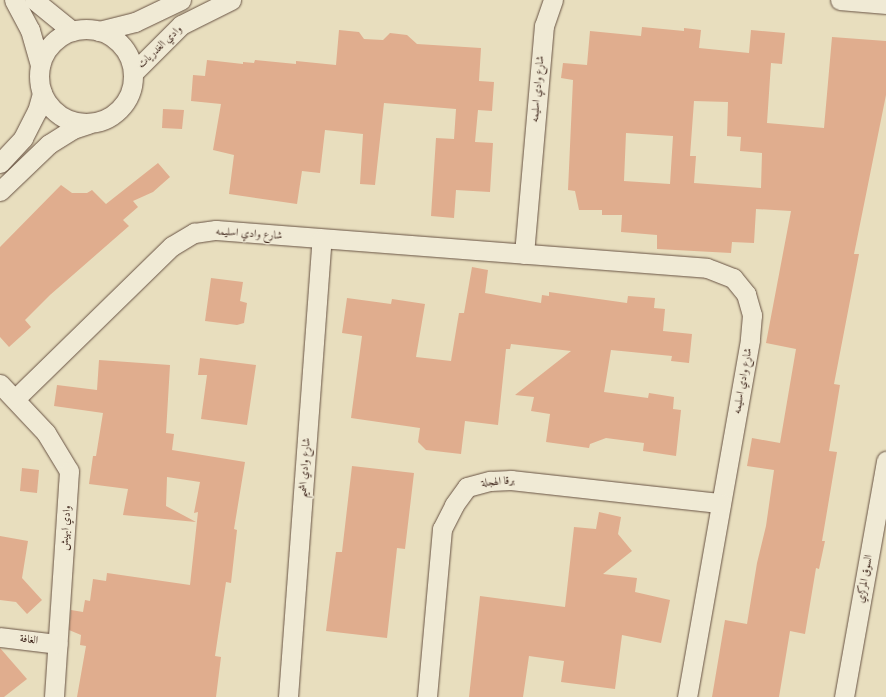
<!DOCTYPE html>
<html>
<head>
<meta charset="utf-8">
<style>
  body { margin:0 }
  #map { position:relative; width:886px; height:697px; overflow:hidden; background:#e8debe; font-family:"IM FELL English",Amiri,serif }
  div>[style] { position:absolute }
  .building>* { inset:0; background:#e0ad8e }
  .roads { filter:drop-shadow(0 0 1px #685344) drop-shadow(0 0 1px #685344) }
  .minor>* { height:19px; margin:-9.5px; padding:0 9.5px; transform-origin:9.5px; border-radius:9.5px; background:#f0ead5 }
  .minor>.ring { margin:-9.5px; padding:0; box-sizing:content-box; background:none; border:19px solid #f0ead5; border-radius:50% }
  span { translate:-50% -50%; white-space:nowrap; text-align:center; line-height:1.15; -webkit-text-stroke:3px #f0ead5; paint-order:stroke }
  .street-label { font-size:11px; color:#3e251b }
</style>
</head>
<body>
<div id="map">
  <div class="building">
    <div style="clip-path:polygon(evenodd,642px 27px,684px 31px,684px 28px,701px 30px,699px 48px,749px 53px,751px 30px,785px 33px,782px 64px,771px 63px,767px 123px,824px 128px,832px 37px,886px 41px,886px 95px,854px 254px,859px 254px,834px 384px,840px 385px,829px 451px,837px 452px,822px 541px,825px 541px,819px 569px,816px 568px,805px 634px,790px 631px,779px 697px,712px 697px,725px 620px,747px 624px,757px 563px,766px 526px,774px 470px,747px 466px,752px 438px,780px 443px,796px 349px,766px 343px,791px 211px,756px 209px,754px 243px,732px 242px,731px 253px,657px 249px,657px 235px,621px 232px,622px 215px,602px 215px,602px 210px,579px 210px,575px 191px,568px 190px,573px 80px,561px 78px,563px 63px,587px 65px,590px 31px,641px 36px,642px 27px,694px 101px,728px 102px,727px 136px,741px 137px,740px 151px,762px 153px,761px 188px,694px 183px,696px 156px,690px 156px,694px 101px,642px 27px,626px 133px,673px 136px,670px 184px,624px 181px,626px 133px)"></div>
    <div style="clip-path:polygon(339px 30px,359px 32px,364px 39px,383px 40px,390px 33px,407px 35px,417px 44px,481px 48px,479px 81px,494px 82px,492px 111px,478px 110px,475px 142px,493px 143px,490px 192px,456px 190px,454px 218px,431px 216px,436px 138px,454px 139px,456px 109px,384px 103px,375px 185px,360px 184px,363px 134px,325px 130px,320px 173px,302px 171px,297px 204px,229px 194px,234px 155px,213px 150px,221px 104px,191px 101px,193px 75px,205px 76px,207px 60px,243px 64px,243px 62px,254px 63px,255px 60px,296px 64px,296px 61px,336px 65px)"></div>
    <div style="clip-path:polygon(163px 109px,184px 110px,182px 129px,162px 128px)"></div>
    <div style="clip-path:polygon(158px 163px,170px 177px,153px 192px,133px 201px,138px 207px,123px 220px,129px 226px,50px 295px,25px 320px,31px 327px,9px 347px,0 337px,0 247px,61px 185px,72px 193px,87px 193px,92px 190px,106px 204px)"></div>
    <div style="clip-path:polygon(472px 267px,488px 270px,485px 293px,541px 303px,542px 295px,549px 296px,549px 292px,627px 303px,628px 296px,655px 298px,654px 308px,665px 309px,663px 331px,692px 334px,689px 363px,671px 361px,672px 356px,611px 350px,604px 392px,648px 398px,649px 393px,674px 397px,673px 409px,681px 410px,676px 456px,643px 451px,644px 443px,606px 438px,590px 444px,589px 448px,546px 442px,550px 414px,531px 411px,534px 397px,515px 395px,571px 351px,511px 344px,510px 349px,506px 349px,498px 425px,465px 421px,461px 454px,426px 450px,418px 442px,420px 428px,351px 418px,362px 336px,342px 333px,347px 298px,391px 304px,392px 299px,425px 304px,416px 357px,451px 361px,459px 313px,464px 313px)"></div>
    <div style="clip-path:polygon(211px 278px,243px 282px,240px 301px,247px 303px,244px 323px,237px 325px,205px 321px)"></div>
    <div style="clip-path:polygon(200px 358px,256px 365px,247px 425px,201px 419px,207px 375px,198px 375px)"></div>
    <div style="clip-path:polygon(99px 360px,170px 365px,166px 433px,174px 434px,172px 450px,245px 462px,234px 529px,237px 530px,231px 583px,226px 582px,215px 656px,221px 657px,216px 697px,77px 697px,86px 646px,80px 645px,81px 635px,69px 630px,71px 610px,83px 612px,85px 600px,90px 601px,93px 579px,106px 581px,107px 573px,190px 585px,198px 512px,194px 513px,200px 482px,167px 477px,166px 506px,196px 522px,123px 515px,128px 489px,89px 484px,93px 456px,96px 456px,103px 413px,54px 406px,57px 385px,97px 390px)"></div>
    <div style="clip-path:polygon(352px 466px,414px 473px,405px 549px,397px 548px,387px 638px,326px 631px,336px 552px,342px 552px)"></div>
    <div style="clip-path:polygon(22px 468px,39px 470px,37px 493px,20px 491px)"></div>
    <div style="clip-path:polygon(599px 512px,621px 517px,618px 534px,632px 551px,603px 574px,637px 578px,635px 592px,670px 600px,661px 643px,622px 635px,615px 689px,561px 682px,564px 661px,529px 656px,523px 697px,469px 697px,480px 596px,565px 607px,574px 527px,596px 529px)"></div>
    <div style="clip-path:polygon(0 536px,28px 541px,22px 578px,42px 600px,27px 614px,16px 602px,0 600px)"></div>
    <div style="clip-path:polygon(0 648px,27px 679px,4px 697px,0 697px)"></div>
  </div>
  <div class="roads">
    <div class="minor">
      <div style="left:14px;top:0;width:34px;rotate:62deg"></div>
      <div style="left:30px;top:30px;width:37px;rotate:74deg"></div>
      <div style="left:34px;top:0;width:49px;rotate:39.2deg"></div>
      <div style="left:840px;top:0;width:46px;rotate:5deg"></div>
      <div class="ring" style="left:39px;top:29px;width:75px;height:75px"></div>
      <div style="left:99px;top:31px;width:37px;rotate:-14deg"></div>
      <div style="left:135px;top:22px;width:51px;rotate:-25.6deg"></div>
      <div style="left:133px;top:73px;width:68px;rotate:-45deg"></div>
      <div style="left:181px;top:25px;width:56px;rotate:-26.6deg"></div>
      <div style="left:0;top:163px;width:34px;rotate:-47deg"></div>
      <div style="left:23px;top:138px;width:30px;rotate:-63deg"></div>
      <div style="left:37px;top:111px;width:19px;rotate:-74deg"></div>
      <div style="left:0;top:191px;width:68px;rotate:-43.8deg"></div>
      <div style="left:49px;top:144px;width:28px;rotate:-32deg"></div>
      <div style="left:73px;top:129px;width:16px;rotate:-18deg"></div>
      <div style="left:524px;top:254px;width:229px;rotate:-85deg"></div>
      <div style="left:544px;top:26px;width:28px;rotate:-71deg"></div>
      <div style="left:0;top:384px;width:67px;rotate:46.8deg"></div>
      <div style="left:46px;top:433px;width:44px;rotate:58.8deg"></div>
      <div style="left:69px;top:471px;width:226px;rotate:93.8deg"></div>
      <div style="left:15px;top:399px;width:219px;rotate:-44.3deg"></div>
      <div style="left:172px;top:246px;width:26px;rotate:-31deg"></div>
      <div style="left:194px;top:233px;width:22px;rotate:-8deg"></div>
      <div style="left:216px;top:230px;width:492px;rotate:4.4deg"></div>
      <div style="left:707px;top:268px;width:28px;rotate:21deg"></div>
      <div style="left:733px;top:278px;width:21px;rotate:51deg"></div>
      <div style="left:746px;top:294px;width:22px;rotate:74deg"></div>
      <div style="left:752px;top:315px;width:25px;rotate:95deg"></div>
      <div style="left:750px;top:340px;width:363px;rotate:100deg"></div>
      <div style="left:0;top:637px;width:58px;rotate:6.9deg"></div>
      <div style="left:288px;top:697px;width:459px;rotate:-85.8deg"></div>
      <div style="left:427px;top:697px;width:169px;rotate:-84.9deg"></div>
      <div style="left:442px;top:529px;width:27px;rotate:-63deg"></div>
      <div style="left:454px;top:505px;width:22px;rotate:-54deg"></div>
      <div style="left:467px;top:487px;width:24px;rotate:-15deg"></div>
      <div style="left:490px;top:481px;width:21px;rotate:-3deg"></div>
      <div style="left:511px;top:480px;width:211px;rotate:6.3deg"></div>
      <div style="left:844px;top:697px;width:240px;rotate:-79.9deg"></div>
    </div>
  </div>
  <div class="street-label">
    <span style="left:160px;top:47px;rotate:-44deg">وادي الغدريات</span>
    <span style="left:538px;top:89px;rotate:-85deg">شارع وادي اسليمه</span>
    <span style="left:249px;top:234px;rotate:4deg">شارع وادي اسليمه</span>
    <span style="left:743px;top:381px;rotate:-80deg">شارع وادي اسليمه</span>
    <span style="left:305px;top:468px;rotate:-86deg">شارع وادي اشميم</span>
    <span style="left:498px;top:482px;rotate:-5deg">برقا الهجلة</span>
    <span style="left:66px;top:528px;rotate:-86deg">وادي ابهيش</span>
    <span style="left:865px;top:579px;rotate:-80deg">السوق المركزي</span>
    <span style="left:29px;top:640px;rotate:7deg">الغافة</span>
  </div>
</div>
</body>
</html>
